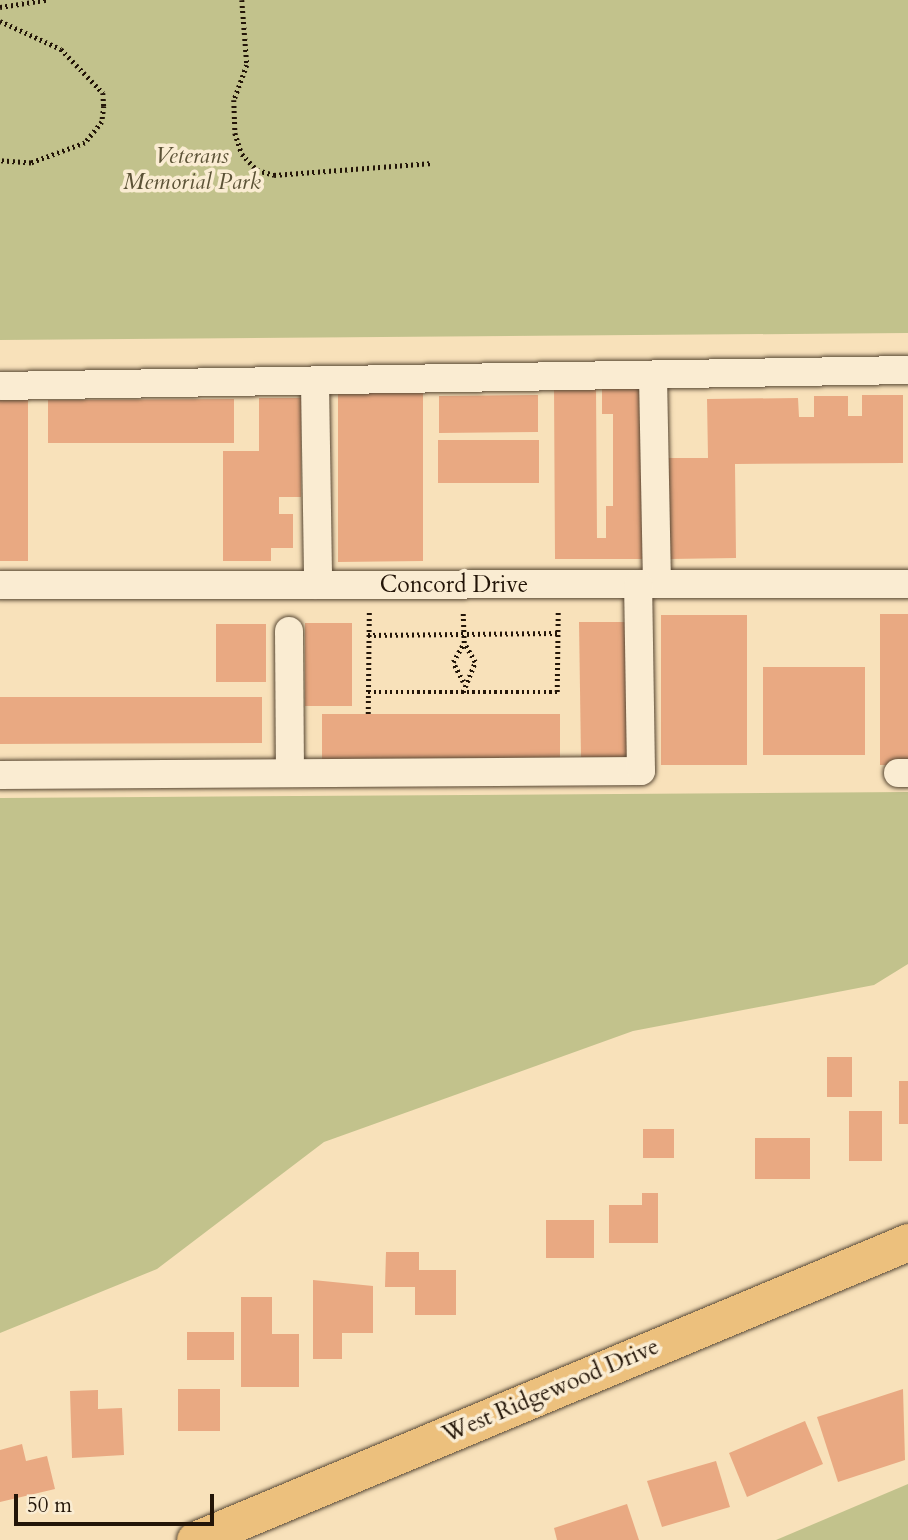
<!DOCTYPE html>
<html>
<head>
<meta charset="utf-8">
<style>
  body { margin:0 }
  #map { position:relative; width:908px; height:1540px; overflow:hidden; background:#f8e1ba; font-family:Cardo,serif }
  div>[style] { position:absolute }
  .green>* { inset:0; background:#c2c28c }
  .building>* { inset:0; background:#e9a982 }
  .path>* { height:4.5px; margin-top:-2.25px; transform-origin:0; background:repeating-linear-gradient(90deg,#231508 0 2px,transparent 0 5.5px) }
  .roads { filter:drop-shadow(0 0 2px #584834) drop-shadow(0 0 2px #584834) }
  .minor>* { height:28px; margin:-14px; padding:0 14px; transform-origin:14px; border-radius:14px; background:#faecd2 }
  .major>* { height:37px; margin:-18.5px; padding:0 18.5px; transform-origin:18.5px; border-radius:18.5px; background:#ecc07d }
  span { translate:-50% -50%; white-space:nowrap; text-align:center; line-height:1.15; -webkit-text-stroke:7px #faecd2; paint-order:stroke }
  .park-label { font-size:23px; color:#5b5236; font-style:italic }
  .street-label { font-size:23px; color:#231508 }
  .scale { position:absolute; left:14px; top:1494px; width:200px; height:32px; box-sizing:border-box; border:4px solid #231508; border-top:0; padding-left:9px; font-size:21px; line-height:24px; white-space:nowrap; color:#231508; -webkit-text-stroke:5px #faecd2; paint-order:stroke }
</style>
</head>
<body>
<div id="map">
  <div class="green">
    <div style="clip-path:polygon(0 0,908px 0,908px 333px,0 340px)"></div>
    <div style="clip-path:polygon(908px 792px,908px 964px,874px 985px,633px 1031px,324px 1142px,157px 1269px,0 1333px,0 798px)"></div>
    <div style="clip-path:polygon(908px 1484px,908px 1540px,776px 1540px)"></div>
  </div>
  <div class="building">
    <div style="clip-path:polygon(641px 385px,642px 559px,555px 559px,554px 386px,596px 386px,597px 538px,606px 538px,606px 506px,613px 506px,613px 414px,602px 414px,602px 386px)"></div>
    <div style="clip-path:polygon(338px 387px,423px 387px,423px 561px,338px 562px)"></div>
    <div style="clip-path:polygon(538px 395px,538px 432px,439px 433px,439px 396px)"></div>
    <div style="clip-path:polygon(862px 395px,903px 395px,903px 463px,735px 464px,736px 558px,670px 559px,669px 458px,708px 458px,707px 399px,798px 398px,799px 417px,814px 417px,814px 396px,848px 396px,848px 416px,862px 416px)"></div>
    <div style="clip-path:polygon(259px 398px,301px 398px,301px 497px,279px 497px,279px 514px,293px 514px,293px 548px,271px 548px,271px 561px,223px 561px,223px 451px,259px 451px)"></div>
    <div style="clip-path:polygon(234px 399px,234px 443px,48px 443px,48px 400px)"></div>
    <div style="clip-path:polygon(0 400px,28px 400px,28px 561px,0 561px)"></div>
    <div style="clip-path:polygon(438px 440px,539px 440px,539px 483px,438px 483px)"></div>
    <div style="clip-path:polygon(880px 614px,908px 614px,908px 765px,880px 765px)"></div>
    <div style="clip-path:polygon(661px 615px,747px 615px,747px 765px,661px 765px)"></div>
    <div style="clip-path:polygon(579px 622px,627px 622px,628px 757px,581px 757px)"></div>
    <div style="clip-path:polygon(305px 623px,352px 623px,352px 706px,305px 706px)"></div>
    <div style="clip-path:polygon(216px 624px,266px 624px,266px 682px,216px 682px)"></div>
    <div style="clip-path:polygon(763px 667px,865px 667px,865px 755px,763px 755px)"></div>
    <div style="clip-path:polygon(0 697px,262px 697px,262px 743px,0 744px)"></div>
    <div style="clip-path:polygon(322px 714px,560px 714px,560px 759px,322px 759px)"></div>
    <div style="clip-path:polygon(827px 1057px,852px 1057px,852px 1097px,827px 1097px)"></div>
    <div style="clip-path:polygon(899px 1081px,908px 1081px,908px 1124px,899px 1124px)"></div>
    <div style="clip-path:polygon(849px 1111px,882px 1111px,882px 1161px,849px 1161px)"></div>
    <div style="clip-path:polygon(643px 1129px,674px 1129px,674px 1158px,643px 1158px)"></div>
    <div style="clip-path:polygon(755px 1138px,810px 1138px,810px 1179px,755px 1179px)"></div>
    <div style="clip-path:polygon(642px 1193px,658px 1193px,658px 1243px,609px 1243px,609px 1205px,642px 1205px)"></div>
    <div style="clip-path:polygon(546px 1220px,594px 1220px,594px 1258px,546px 1258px)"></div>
    <div style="clip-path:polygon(386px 1252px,419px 1252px,419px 1270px,456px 1270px,456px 1315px,415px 1315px,415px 1287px,385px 1287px)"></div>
    <div style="clip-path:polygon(313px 1280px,373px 1286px,373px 1333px,342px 1333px,342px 1359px,313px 1359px)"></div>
    <div style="clip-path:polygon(241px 1297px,272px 1297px,272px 1334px,299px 1334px,299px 1387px,241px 1387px)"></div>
    <div style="clip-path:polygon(187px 1332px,234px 1332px,234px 1360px,187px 1360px)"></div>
    <div style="clip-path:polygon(178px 1389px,220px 1389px,220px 1431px,178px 1431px)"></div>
    <div style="clip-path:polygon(903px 1389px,905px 1460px,838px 1482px,817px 1417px)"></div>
    <div style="clip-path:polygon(98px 1390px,98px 1409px,122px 1408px,124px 1455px,72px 1458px,70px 1391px)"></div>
    <div style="clip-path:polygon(805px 1421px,823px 1464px,747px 1497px,729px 1453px)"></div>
    <div style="clip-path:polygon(22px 1444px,26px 1461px,47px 1456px,55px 1489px,0 1502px,0 1450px)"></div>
    <div style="clip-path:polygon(716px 1461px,730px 1507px,662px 1527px,647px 1481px)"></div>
    <div style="clip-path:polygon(627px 1504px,639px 1540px,557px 1540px,554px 1528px)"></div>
  </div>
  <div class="path">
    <div style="left:242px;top:0;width:65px;rotate:85.6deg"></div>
    <div style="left:247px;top:65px;width:37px;rotate:110deg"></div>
    <div style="left:234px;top:100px;width:33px;rotate:88deg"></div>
    <div style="left:235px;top:133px;width:22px;rotate:72deg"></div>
    <div style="left:242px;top:154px;width:22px;rotate:47deg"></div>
    <div style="left:257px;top:170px;width:18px;rotate:16deg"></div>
    <div style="left:274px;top:175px;width:159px;rotate:-4.3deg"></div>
    <div style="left:0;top:7px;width:47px;rotate:-8.7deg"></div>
    <div style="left:0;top:21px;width:67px;rotate:24.7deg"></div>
    <div style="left:61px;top:49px;width:61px;rotate:46.3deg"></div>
    <div style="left:103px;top:93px;width:13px;rotate:86deg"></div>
    <div style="left:104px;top:106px;width:16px;rotate:97deg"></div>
    <div style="left:102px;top:122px;width:27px;rotate:129deg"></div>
    <div style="left:85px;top:143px;width:58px;rotate:159.7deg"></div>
    <div style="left:31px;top:163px;width:31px;rotate:-176deg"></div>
    <div style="left:368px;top:635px;width:189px;rotate:-0.6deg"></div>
    <div style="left:463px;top:682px;width:22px;rotate:-117deg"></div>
    <div style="left:453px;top:662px;width:22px;rotate:-60deg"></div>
    <div style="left:464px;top:643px;width:33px;rotate:-92deg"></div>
    <div style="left:368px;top:692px;width:189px"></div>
    <div style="left:557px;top:692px;width:80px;rotate:-89.3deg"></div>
    <div style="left:463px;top:692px;width:32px;rotate:-68deg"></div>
    <div style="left:475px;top:662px;width:22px;rotate:-120deg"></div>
    <div style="left:368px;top:714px;width:104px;rotate:-89.4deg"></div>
  </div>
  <div class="roads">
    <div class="minor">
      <div style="left:653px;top:376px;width:208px;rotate:88.9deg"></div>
      <div style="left:315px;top:383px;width:202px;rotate:89.1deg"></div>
      <div style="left:0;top:386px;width:908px;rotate:-1.01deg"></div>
      <div style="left:0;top:585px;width:908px;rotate:-0.06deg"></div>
      <div style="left:289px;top:631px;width:142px;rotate:89.6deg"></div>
      <div style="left:898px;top:773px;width:10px"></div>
      <div style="left:0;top:775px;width:641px;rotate:-0.36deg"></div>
      <div style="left:641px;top:771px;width:187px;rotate:-90.9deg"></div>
    </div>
    <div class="major">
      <div style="left:195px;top:1540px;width:773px;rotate:-22.68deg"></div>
    </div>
  </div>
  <div class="park-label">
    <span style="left:192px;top:169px">Veterans<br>Memorial Park</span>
  </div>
  <div class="street-label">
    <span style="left:454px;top:585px">Concord Drive</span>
    <span style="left:551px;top:1391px;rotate:-23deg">West Ridgewood Drive</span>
  </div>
  <div class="scale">50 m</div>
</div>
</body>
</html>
